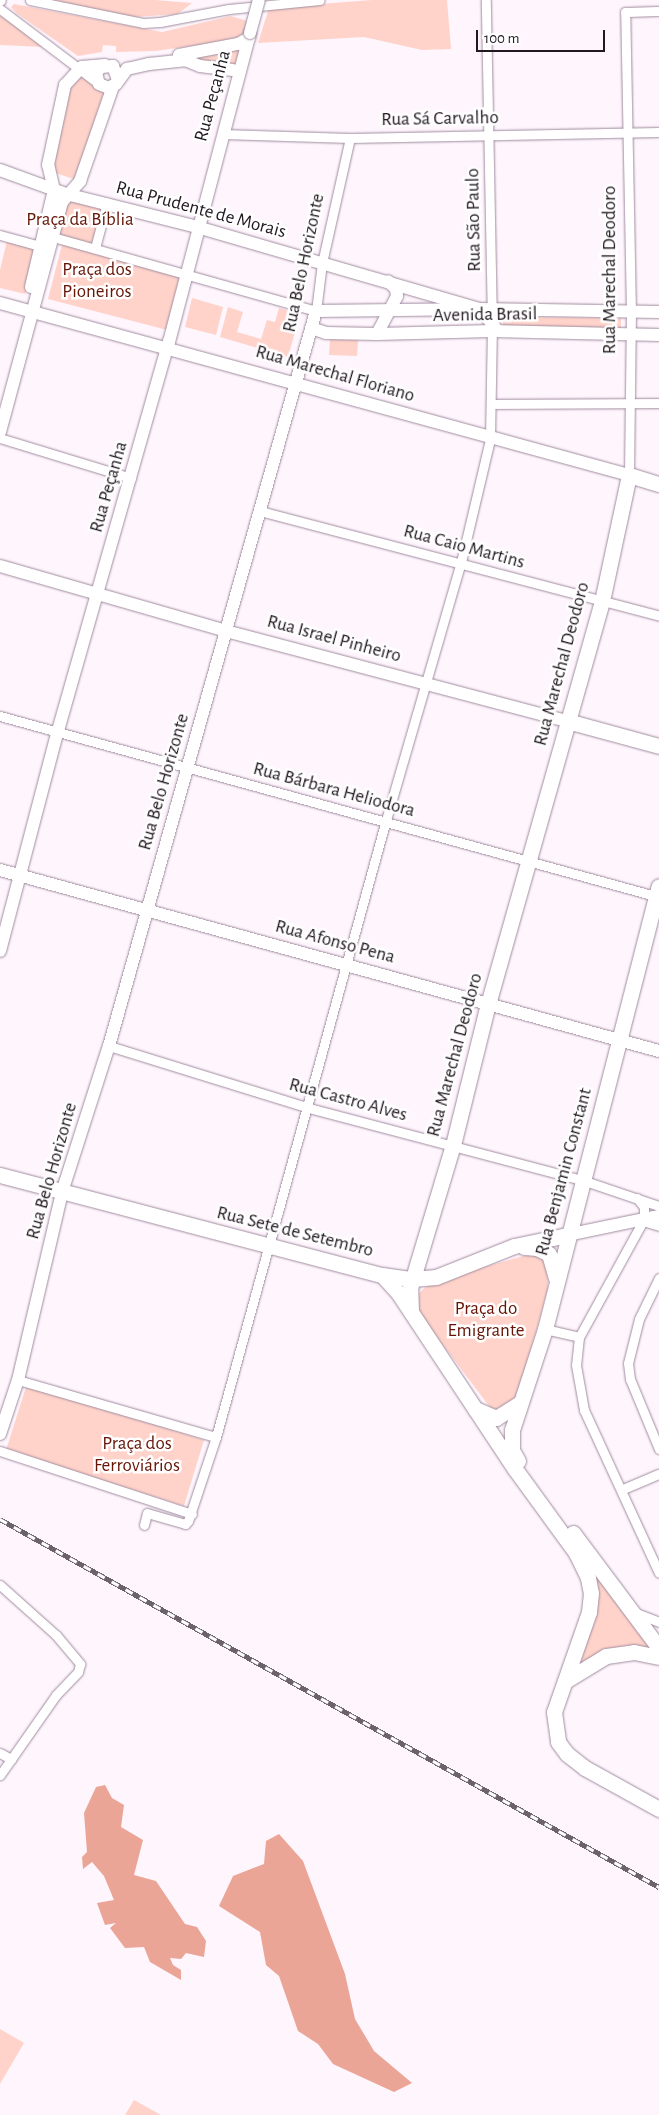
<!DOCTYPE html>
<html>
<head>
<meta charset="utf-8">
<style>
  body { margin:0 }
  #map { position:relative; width:659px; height:2115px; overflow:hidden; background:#fef5fd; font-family:"Alegreya Sans",sans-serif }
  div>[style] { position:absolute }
  .green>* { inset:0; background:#ffd3ca }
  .forest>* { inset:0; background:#eba596 }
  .roads { filter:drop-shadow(0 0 1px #a08c9f) drop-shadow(0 0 1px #a08c9f) }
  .street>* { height:9px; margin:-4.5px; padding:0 4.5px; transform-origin:4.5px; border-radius:4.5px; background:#fff }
  .secondary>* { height:12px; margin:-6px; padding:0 6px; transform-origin:6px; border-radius:6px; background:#fff }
  .primary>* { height:15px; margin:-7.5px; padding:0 7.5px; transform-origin:7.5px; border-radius:7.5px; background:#fff }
  .rail>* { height:4.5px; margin-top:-2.25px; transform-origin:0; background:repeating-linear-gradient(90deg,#fff 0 8px,#6b626a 0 16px); box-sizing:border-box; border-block:1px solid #6b626a }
  .bridges { filter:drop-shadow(0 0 1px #a08c9f) drop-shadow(0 0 1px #a08c9f) }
  .secondary-bridge>* { height:12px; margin:-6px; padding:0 6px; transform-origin:6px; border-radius:6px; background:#fff }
  span { translate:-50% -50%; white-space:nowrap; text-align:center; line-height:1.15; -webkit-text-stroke:5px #fff; paint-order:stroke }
  .street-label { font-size:19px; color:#211920 }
  .park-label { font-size:19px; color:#651406 }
  .scale { position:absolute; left:476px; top:30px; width:129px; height:22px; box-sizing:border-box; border:2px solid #211920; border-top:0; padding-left:6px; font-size:15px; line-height:18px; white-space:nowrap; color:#211920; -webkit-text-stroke:4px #fff; paint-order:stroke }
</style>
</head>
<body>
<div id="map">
  <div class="green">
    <div style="clip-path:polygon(39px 0,155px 0,192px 3px,178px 14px,135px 17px)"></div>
    <div style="clip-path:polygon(372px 0,447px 0,451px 49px,422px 50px,364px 37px,258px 43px,269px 8px)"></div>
    <div style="clip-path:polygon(14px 4px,162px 32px,231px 16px,247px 21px,243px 36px,235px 40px,155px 51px,116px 52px,116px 46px,103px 45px,102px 52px,78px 56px,16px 13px,11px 7px)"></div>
    <div style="clip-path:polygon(0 11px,45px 47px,0 45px)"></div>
    <div style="clip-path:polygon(241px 46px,238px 67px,196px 60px,199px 53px)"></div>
    <div style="clip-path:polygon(77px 69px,106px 88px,80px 181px,49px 171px,57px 112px)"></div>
    <div style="clip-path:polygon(67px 197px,105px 204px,94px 247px,55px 236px)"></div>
    <div style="clip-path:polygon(7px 241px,36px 249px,25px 294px,0 288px,0 270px)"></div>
    <div style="clip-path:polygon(63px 241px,186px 273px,171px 331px,48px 299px)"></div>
    <div style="clip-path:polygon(192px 298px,223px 307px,216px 335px,185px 327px)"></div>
    <div style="clip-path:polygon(228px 307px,243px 312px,237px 332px,261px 339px,267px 320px,275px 322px,279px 308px,300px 314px,288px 357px,220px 337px)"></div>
    <div style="clip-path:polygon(503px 317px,621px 318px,621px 329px,503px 327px)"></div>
    <div style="clip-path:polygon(330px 339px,358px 340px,357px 356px,329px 355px)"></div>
    <div style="clip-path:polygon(534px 1253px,547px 1259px,548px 1288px,518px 1397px,514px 1405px,492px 1410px,418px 1312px,418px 1294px,431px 1282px)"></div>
    <div style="clip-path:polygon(27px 1384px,204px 1440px,184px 1506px,6px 1450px)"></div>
    <div style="clip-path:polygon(595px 1568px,657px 1651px,580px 1665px,596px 1614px)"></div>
    <div style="clip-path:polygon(0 2029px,24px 2043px,0 2084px)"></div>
    <div style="clip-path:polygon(134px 2100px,161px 2115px,125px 2115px)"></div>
  </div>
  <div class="forest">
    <div style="clip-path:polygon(105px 1785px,112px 1798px,124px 1805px,121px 1827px,143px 1840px,134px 1875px,156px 1881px,185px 1924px,197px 1927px,206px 1941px,204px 1957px,186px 1953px,181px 1959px,170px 1958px,173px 1965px,181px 1970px,181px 1980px,150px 1962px,144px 1947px,125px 1948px,110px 1928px,116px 1923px,105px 1925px,97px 1903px,114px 1900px,104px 1876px,92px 1862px,83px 1869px,82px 1857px,87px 1852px,84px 1813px,96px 1787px)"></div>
    <div style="clip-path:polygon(279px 1834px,303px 1861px,345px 1974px,355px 2019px,374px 2051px,412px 2083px,394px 2092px,333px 2064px,318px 2044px,298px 2031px,279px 1976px,266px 1965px,260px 1932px,219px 1906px,233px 1876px,264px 1864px,266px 1841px)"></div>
  </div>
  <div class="roads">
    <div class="street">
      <div style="left:30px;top:0;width:115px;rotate:11.5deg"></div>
      <div style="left:143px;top:23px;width:17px;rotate:-3deg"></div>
      <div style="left:160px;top:22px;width:70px;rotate:-10.7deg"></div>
      <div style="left:229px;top:9px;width:91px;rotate:-5.6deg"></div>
      <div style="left:0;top:1px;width:1px;rotate:-45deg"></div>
      <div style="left:0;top:9px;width:124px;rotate:37.1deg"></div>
      <div style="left:222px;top:134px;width:128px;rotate:1.8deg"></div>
      <div style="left:350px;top:138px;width:309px;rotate:-1.1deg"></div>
      <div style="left:0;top:235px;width:41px;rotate:15.4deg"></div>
      <div style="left:53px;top:237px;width:273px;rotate:15.7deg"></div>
      <div style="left:316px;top:311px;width:48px;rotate:-82.9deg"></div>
      <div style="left:322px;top:263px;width:128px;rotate:-77.4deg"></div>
      <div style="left:95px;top:248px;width:47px;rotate:-75.1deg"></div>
      <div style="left:492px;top:404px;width:167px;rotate:-0.3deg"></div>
      <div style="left:0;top:438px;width:137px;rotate:17deg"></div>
      <div style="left:629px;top:475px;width:162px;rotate:-89.3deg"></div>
      <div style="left:631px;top:313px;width:301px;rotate:-91.1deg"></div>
      <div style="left:625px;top:12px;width:34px;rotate:-2deg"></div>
      <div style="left:260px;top:511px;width:413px;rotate:14.7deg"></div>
      <div style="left:0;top:716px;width:683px;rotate:15.36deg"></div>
      <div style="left:109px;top:1046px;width:209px;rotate:17.2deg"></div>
      <div style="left:309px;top:1108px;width:282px;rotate:14.8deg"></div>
      <div style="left:582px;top:1180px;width:81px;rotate:18.7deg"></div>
      <div style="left:637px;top:1198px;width:11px;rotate:52deg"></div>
      <div style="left:644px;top:1207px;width:12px;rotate:90deg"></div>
      <div style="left:644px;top:1219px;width:135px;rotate:118.8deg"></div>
      <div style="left:579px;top:1337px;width:28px;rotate:96deg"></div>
      <div style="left:576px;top:1365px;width:46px;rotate:79.9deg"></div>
      <div style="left:584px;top:1410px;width:179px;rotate:65.3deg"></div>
      <div style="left:643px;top:1221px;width:17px;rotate:17deg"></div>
      <div style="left:659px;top:1278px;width:46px;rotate:116deg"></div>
      <div style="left:639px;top:1319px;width:45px;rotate:104deg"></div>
      <div style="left:628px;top:1363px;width:16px;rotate:83deg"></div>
      <div style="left:630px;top:1379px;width:76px;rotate:67.5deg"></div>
      <div style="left:545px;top:1329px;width:35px;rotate:13deg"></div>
      <div style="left:18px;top:1380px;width:206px;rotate:16.1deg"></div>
      <div style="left:0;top:1451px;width:202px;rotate:18.2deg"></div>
      <div style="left:623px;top:1489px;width:39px;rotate:-23deg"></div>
      <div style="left:144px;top:1525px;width:12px;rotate:-76deg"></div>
      <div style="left:147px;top:1513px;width:40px;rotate:16deg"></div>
      <div style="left:185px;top:1524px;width:4px;rotate:-45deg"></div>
      <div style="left:188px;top:1521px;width:89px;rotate:-71.6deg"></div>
      <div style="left:216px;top:1437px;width:640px;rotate:-74.6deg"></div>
      <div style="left:386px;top:820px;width:269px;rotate:-73.8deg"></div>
      <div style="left:461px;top:562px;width:126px;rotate:-76.7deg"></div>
      <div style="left:490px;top:439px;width:115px;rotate:-89deg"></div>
      <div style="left:492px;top:324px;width:324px;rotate:-91.1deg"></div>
      <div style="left:0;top:1585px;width:75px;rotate:41.8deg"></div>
      <div style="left:56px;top:1635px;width:38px;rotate:50deg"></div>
      <div style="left:80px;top:1664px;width:8px;rotate:104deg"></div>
      <div style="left:78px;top:1672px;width:32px;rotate:134deg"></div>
      <div style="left:56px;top:1695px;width:98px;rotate:125deg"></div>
      <div style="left:636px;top:1613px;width:25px;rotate:21deg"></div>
      <div style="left:0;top:1753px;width:13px;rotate:29deg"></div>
    </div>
    <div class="secondary">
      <div style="left:179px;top:55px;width:60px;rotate:-10.6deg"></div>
      <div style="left:238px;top:44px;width:13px;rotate:-29deg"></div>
      <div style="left:118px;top:80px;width:15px;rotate:-110deg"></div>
      <div style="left:113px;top:66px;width:12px;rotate:175deg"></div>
      <div style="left:101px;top:67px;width:8px;rotate:130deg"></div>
      <div style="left:96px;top:73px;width:11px;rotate:75deg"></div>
      <div style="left:99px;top:84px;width:11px;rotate:22deg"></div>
      <div style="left:109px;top:88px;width:8px;rotate:-30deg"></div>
      <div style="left:116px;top:84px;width:19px;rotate:-54deg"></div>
      <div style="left:127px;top:69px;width:23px;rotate:-13deg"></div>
      <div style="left:149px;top:64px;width:36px;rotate:-6deg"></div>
      <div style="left:185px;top:60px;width:16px;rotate:22deg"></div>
      <div style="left:200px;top:66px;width:33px;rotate:7deg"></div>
      <div style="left:0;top:170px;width:70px;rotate:20deg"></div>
      <div style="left:66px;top:194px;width:135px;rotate:14.1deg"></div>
      <div style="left:197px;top:227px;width:295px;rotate:16.2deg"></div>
      <div style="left:480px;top:309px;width:28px;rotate:51deg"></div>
      <div style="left:54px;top:190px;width:26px;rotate:-103deg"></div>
      <div style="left:48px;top:165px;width:82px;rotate:-78deg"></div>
      <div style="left:65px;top:85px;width:25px;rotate:-47deg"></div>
      <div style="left:82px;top:67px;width:23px;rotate:-5deg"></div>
      <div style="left:31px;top:287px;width:100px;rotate:-76.7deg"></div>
      <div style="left:0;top:303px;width:652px;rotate:15.29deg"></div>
      <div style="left:311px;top:328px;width:16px;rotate:18deg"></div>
      <div style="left:326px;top:333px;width:51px;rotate:1.1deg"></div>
      <div style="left:377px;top:334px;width:115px;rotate:-1.5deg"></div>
      <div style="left:492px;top:331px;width:167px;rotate:1.4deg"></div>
      <div style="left:377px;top:334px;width:43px;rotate:-62.2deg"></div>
      <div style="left:397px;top:296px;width:7px;rotate:-98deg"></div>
      <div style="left:396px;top:289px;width:11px;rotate:-135deg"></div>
      <div style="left:0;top:432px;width:238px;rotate:-74.9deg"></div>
      <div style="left:62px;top:202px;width:28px;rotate:-49deg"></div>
      <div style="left:80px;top:181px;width:101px;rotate:-70.8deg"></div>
      <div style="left:0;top:566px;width:235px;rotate:16deg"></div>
      <div style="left:226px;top:631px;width:353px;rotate:14.8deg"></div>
      <div style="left:0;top:870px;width:683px;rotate:15.36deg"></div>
      <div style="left:0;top:951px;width:224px;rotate:-75.3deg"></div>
      <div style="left:57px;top:734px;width:408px;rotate:-74.1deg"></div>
      <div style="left:169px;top:342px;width:319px;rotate:-75.3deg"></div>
      <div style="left:567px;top:1235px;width:94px;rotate:-11.7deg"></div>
      <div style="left:0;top:1434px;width:57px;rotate:-71.6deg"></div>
      <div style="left:18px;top:1380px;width:193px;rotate:-76.8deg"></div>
      <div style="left:62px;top:1192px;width:153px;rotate:-72.2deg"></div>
      <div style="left:109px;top:1046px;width:764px;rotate:-74.27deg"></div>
      <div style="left:316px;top:311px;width:164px;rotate:-0.7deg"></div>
      <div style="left:480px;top:309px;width:179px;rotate:1deg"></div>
    </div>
    <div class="primary">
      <div style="left:567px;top:721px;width:95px;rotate:15.2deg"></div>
      <div style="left:0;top:1175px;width:395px;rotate:14.7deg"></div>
      <div style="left:382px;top:1275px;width:25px;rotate:48deg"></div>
      <div style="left:399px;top:1294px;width:210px;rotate:56.5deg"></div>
      <div style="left:515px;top:1469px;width:104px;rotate:54deg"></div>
      <div style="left:576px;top:1553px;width:28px;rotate:64deg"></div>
      <div style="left:588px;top:1578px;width:15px;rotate:79deg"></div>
      <div style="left:591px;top:1593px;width:19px;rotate:96deg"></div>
      <div style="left:589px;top:1612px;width:106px;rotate:109.3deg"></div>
      <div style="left:554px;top:1712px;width:30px;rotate:82deg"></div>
      <div style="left:558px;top:1742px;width:15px;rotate:53deg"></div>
      <div style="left:567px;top:1754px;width:23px;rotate:38deg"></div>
      <div style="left:585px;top:1768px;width:85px;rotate:29deg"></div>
      <div style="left:524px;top:1247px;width:13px;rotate:4deg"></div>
      <div style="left:537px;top:1248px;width:13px;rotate:27deg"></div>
      <div style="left:549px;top:1254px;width:25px;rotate:74deg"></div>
      <div style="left:382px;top:1275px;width:30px;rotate:8deg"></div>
      <div style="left:412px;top:1279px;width:24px;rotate:-5deg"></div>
      <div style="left:436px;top:1277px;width:84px;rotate:-21.7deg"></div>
      <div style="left:514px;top:1246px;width:54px;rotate:-11.7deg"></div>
      <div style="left:411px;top:1311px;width:23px;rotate:-92deg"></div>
      <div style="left:410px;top:1288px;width:149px;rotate:-73.3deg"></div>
      <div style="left:453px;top:1145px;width:145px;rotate:-76.1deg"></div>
      <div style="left:488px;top:1004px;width:419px;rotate:-74.2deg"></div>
      <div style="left:602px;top:601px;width:129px;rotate:-77.9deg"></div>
      <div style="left:629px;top:475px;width:31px;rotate:17deg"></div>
      <div style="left:475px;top:1409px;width:23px;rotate:23deg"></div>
      <div style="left:496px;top:1418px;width:28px;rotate:-32deg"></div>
      <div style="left:518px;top:1461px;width:13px;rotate:-119deg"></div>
      <div style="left:512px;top:1450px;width:20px;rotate:-90deg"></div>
      <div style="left:512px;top:1430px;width:106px;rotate:-71.9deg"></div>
      <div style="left:545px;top:1329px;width:457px;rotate:-75.6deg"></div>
      <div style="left:573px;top:1533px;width:144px;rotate:53.2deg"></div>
      <div style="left:565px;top:1681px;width:48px;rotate:-31.4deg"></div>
      <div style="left:606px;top:1656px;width:28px;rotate:-8deg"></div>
      <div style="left:634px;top:1652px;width:25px;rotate:11deg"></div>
    </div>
  </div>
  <div class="rail">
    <div style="left:0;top:1519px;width:755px;rotate:29.18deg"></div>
  </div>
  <div class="bridges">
    <div class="secondary-bridge">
      <div style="left:250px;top:33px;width:34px;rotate:-75deg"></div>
    </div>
  </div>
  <div class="street-label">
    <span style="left:213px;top:96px;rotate:-75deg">Rua Peçanha</span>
    <span style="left:440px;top:119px;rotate:-1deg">Rua Sá Carvalho</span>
    <span style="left:201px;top:210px;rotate:15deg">Rua Prudente de Morais</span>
    <span style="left:474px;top:220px;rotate:-91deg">Rua São Paulo</span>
    <span style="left:304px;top:263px;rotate:-78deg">Rua Belo Horizonte</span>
    <span style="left:610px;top:270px;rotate:-90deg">Rua Marechal Deodoro</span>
    <span style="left:485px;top:315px;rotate:-1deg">Avenida Brasil</span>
    <span style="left:335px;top:374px;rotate:16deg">Rua Marechal Floriano</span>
    <span style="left:109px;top:487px;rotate:-74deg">Rua Peçanha</span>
    <span style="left:464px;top:547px;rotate:15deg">Rua Caio Martins</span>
    <span style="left:334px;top:639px;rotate:15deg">Rua Israel Pinheiro</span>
    <span style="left:562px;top:664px;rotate:-75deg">Rua Marechal Deodoro</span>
    <span style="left:164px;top:782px;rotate:-74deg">Rua Belo Horizonte</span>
    <span style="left:334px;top:790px;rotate:15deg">Rua Bárbara Heliodora</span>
    <span style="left:335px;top:942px;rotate:15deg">Rua Afonso Pena</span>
    <span style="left:455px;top:1055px;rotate:-75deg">Rua Marechal Deodoro</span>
    <span style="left:348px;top:1100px;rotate:15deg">Rua Castro Alves</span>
    <span style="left:52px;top:1171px;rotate:-74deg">Rua Belo Horizonte</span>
    <span style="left:564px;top:1172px;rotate:-75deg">Rua Benjamin Constant</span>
    <span style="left:295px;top:1232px;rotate:14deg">Rua Sete de Setembro</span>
  </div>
  <div class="park-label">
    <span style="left:80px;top:220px">Praça da Bíblia</span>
    <span style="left:97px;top:281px">Praça dos<br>Pioneiros</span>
    <span style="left:486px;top:1320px">Praça do<br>Emigrante</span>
    <span style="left:137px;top:1455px">Praça dos<br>Ferroviários</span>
  </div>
  <div class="scale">100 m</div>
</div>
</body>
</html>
